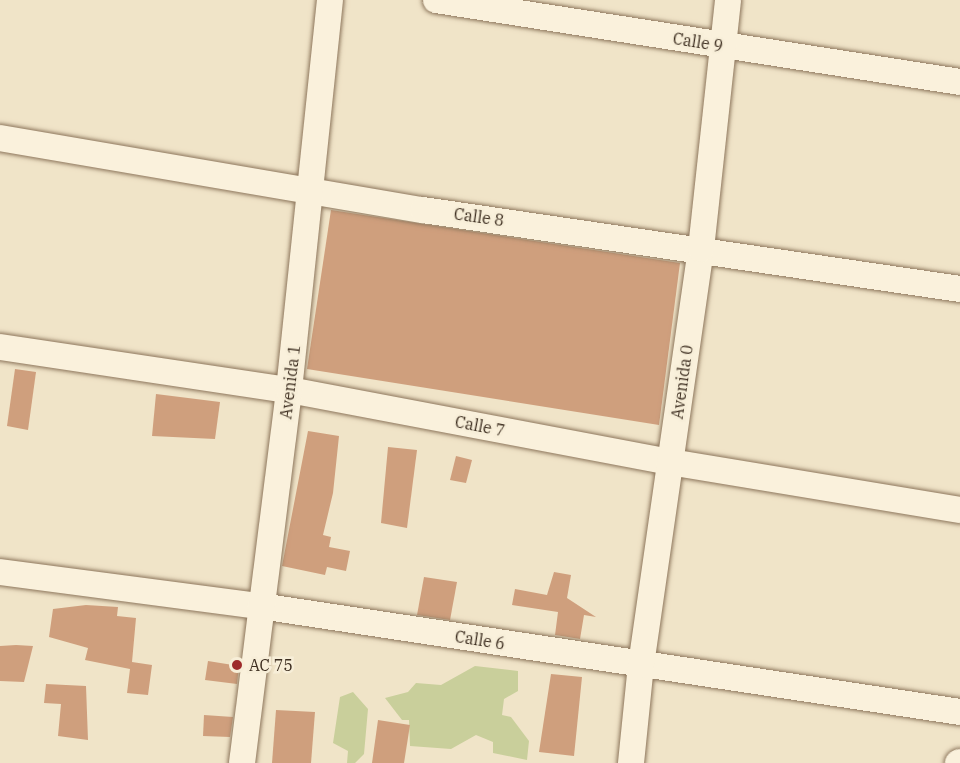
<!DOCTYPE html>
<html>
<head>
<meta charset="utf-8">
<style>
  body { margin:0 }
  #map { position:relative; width:960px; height:763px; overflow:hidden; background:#f0e4c8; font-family:"IBM Plex Serif",serif }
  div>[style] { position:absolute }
  .green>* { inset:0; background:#c9cf9b }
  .building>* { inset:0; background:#cf9f7d }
  .roads { filter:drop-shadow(0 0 2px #8d765c) drop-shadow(0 0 2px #8d765c) }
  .minor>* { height:26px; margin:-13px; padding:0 13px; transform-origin:13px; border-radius:13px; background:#faf1dc }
  .dots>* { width:16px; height:16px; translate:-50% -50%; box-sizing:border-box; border:3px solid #f7eed8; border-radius:50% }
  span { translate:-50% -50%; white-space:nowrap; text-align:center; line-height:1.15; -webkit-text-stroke:5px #f7eed8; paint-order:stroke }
  .street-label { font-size:16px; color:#3d2e20 }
  .poi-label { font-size:16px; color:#3d2e20 }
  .left { translate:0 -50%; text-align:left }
</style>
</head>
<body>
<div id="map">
  <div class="green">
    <div style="clip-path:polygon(475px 666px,518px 671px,518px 691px,504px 699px,502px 715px,511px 717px,529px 741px,527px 760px,493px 753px,493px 742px,476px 735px,451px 749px,410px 746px,409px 720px,402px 720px,385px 698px,408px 692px,416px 683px,441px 685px)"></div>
    <div style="clip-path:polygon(353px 692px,368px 709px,364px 754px,355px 763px,347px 763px,348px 751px,333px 743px,340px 697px)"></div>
  </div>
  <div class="building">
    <div style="clip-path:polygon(331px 210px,680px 263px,659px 425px,307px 369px)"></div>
    <div style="clip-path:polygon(15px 369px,36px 372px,28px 430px,7px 426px)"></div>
    <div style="clip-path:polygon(156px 394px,220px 402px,215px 439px,152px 436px)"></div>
    <div style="clip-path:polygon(308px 431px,339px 436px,333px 493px,323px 535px,331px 537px,329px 547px,350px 551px,346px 571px,327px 567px,325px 575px,282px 566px)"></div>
    <div style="clip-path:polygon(388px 447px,417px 450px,407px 528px,381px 523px)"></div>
    <div style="clip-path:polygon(456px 456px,472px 460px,466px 483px,450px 480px)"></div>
    <div style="clip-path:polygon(554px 572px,571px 575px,567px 598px,596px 617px,584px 615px,580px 639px,555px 635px,558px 612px,512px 605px,515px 589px,547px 595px)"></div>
    <div style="clip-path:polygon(424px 577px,457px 582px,450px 620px,417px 615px)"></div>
    <div style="clip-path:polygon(86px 605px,118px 607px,117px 616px,136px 618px,132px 662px,152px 665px,148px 695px,127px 693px,130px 669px,85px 660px,88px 648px,49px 637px,53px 609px)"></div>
    <div style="clip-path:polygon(16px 645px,33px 646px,24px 682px,0 681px,0 646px)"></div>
    <div style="clip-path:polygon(208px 661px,239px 666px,237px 684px,205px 680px)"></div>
    <div style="clip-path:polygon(551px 674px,582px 677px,574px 756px,539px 752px)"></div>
    <div style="clip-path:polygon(46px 684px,86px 686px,88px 740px,58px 736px,61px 704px,44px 703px)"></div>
    <div style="clip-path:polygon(276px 710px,315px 712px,311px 763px,272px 763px)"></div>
    <div style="clip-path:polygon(204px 715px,233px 717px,230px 737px,203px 736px)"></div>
    <div style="clip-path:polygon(378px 720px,410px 725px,404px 763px,372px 763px)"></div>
  </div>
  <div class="roads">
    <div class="minor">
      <div style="left:436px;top:0;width:530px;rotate:8.89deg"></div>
      <div style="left:0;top:138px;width:429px;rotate:9.7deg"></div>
      <div style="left:423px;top:210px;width:543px;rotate:8.37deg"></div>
      <div style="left:0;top:347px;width:292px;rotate:8.5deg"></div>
      <div style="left:289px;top:390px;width:388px;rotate:10.7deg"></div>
      <div style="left:670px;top:462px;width:294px;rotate:9.4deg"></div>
      <div style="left:0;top:572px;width:262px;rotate:7.5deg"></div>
      <div style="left:260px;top:606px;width:708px;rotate:8.61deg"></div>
      <div style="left:242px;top:763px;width:376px;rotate:-82.8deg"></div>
      <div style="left:289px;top:390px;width:392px;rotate:-84deg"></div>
      <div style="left:631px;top:763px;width:99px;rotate:-84.2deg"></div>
      <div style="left:641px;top:665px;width:420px;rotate:-81.8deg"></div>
      <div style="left:701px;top:249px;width:250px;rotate:-83.8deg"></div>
      <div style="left:958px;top:763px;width:2px;rotate:-27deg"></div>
    </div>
  </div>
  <div class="dots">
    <div style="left:237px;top:665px;background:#9e2a2b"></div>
  </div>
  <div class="street-label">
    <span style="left:698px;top:42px;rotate:9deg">Calle 9</span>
    <span style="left:479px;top:217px;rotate:8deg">Calle 8</span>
    <span style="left:290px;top:382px;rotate:-83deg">Avenida 1</span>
    <span style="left:682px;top:382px;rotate:-82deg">Avenida 0</span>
    <span style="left:480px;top:426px;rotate:11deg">Calle 7</span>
    <span style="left:480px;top:640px;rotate:9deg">Calle 6</span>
  </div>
  <div class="poi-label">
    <span class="left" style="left:249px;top:665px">AC 75</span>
  </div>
</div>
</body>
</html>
